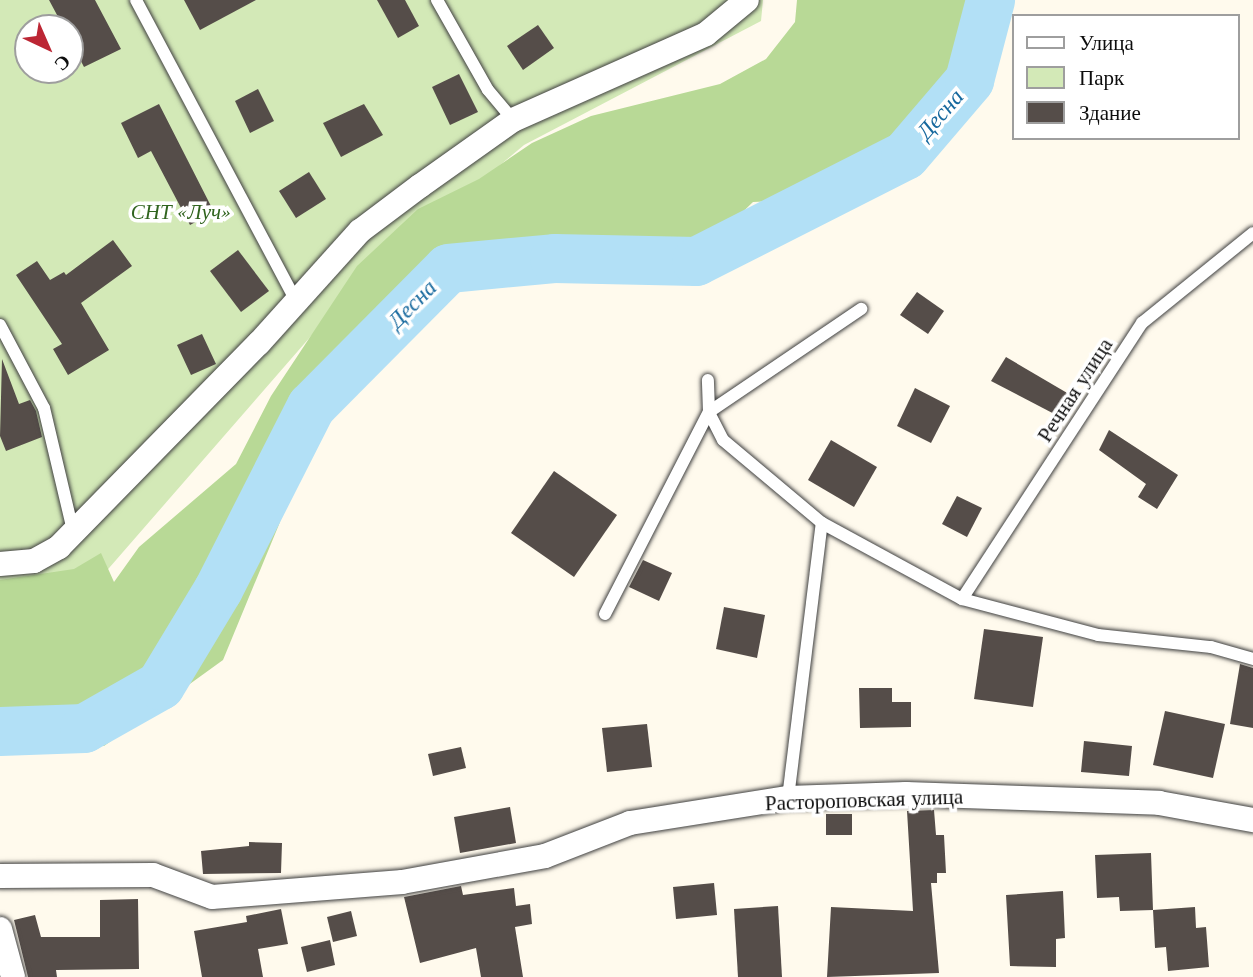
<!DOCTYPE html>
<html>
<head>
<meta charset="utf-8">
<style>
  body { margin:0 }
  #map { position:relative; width:1253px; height:977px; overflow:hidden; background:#fffaed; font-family:"Libre Baskerville",serif }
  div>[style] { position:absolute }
  .green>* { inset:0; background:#d3e9b7 }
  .forest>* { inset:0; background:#b8d996 }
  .river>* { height:49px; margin:-24.5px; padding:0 24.5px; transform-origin:24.5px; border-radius:24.5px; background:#b2e0f6 }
  .building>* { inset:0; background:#554d49 }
  .roads { filter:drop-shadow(0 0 2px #404040) drop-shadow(0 0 2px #404040) }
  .lane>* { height:12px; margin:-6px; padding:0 6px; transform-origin:6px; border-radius:6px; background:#fff }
  .street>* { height:24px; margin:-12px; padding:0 12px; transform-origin:12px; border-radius:12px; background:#fff }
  span { translate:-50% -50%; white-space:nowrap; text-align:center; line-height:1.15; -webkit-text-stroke:7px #fff; paint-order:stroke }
  .park-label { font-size:21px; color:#30641e; font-style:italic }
  .street-label { font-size:21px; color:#0d0d0d }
  .water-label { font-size:23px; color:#17699e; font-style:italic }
  .legend { position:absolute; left:1012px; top:14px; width:228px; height:126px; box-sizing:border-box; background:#fff; border:2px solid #9e9e9e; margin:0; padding:9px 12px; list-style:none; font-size:21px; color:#0d0d0d }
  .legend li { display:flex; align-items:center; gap:14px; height:35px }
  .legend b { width:35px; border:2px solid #9e9e9e }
  .north { position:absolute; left:14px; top:14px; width:70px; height:70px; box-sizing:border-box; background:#fff; border:2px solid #9e9e9e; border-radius:50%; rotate:136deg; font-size:19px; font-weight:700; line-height:28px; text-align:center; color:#0d0d0d }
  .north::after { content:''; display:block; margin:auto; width:24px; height:32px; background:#bc2634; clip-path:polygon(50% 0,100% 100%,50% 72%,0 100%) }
</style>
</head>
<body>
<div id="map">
  <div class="green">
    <div style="clip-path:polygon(evenodd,0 0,763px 0,761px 21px,524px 145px,351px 290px,76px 606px,0 610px,0 0,28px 28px,70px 28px,70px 70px,28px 70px,28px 28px)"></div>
  </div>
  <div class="forest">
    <div style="clip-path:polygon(797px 0,975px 0,958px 76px,900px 151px,828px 204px,793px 218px,777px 201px,753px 202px,725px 229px,672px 255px,541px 246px,411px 290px,353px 349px,300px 414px,280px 522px,223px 660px,104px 746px,0 747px,0 580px,74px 569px,101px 553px,114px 582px,139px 547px,236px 464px,271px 396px,357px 266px,418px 209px,479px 179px,532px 143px,591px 116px,720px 84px,766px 59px,795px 22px)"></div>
  </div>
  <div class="river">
    <div style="left:0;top:731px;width:84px;rotate:-2deg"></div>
    <div style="left:84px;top:728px;width:87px;rotate:-29.5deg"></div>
    <div style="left:160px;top:685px;width:112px;rotate:-58.9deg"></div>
    <div style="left:218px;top:589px;width:205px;rotate:-63.1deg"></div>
    <div style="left:311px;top:406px;width:194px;rotate:-45.2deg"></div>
    <div style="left:448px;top:268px;width:106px;rotate:-5.4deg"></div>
    <div style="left:554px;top:258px;width:142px;rotate:1.2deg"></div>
    <div style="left:696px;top:261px;width:234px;rotate:-26.9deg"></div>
    <div style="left:905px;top:155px;width:99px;rotate:-49.5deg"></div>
    <div style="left:969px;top:80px;width:83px;rotate:-75.3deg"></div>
  </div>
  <div class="building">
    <div style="clip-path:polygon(49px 0,95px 0,121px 49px,84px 67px,70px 40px,70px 28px,64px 28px)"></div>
    <div style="clip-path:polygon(184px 0,256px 0,200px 30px)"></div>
    <div style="clip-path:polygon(377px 0,405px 0,419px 26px,398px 38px)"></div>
    <div style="clip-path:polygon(538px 25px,554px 48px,523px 70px,507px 46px)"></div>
    <div style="clip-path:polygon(459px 74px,478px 112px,450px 125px,432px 87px)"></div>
    <div style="clip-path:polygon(258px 89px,274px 121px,250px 133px,235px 101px)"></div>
    <div style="clip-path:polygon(159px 104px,214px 212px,190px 225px,151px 151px,138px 158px,121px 123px)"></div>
    <div style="clip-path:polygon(364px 104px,383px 135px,341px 157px,323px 123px)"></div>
    <div style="clip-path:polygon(309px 172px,326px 199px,296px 218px,279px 191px)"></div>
    <div style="clip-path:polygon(113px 240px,132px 266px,81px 303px,109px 350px,68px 375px,53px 349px,62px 344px,16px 275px,37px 261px,50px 280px,64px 272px,66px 275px)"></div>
    <div style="clip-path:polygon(238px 250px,269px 291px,241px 312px,210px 271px)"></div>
    <div style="clip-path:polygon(917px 292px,944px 311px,928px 334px,900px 315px)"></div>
    <div style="clip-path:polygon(202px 334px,216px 364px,191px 375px,177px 345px)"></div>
    <div style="clip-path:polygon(1006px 357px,1074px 397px,1062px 418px,991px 381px)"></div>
    <div style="clip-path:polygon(2px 359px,19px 404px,30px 400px,36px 411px,42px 437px,6px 451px,0 436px)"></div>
    <div style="clip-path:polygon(915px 388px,950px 406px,931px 443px,897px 426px)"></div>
    <div style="clip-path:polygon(1109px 430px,1178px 475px,1157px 509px,1138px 497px,1146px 484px,1099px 450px)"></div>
    <div style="clip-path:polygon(831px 440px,877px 467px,854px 507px,808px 480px)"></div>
    <div style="clip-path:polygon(554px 471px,617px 515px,574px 577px,511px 533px)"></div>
    <div style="clip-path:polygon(957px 496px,982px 508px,967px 537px,942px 524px)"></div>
    <div style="clip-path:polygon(643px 560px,672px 573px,659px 601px,629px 587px)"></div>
    <div style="clip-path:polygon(724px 607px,765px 615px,757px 658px,716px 649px)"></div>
    <div style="clip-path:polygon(984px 629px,1043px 637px,1033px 707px,974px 699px)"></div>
    <div style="clip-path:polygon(1240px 664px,1253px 668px,1253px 728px,1230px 724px)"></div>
    <div style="clip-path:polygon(859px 688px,892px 688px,892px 702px,911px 702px,911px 727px,860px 728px)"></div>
    <div style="clip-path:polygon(1165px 711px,1225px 724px,1213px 778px,1153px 765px)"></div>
    <div style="clip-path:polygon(647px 724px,652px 767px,607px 772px,602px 728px)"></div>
    <div style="clip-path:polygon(1084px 741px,1132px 746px,1129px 776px,1081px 772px)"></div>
    <div style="clip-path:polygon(461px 747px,466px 768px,433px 776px,428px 754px)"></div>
    <div style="clip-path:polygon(510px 807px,516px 843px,460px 853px,454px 817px)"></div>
    <div style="clip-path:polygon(934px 810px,936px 835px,944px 835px,946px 873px,937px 873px,937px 883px,931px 883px,939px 973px,827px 977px,831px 907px,913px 911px,907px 811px)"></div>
    <div style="clip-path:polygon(826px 814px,852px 814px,852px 835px,826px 835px)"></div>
    <div style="clip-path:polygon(249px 842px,282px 843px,281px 873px,203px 874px,201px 851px,249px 846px)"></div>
    <div style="clip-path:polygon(1151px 853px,1153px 910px,1120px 911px,1119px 897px,1097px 898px,1095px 855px)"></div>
    <div style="clip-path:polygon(714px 883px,717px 915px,676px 919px,673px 887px)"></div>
    <div style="clip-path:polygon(461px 886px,463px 895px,514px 888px,516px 906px,530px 904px,532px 924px,515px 927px,523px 977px,481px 977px,476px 948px,420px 963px,404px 897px)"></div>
    <div style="clip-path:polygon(1063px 891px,1065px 938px,1056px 939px,1056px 967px,1010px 966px,1006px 895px)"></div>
    <div style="clip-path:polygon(138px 899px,139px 969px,56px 970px,57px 977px,28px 977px,14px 920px,35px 915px,41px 937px,100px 937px,100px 900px)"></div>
    <div style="clip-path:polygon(778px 906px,782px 977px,738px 977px,734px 909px)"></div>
    <div style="clip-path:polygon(1195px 907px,1196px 928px,1206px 927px,1209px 967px,1168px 971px,1166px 947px,1155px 948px,1153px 910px)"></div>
    <div style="clip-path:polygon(281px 909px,288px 944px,258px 949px,263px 977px,202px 977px,194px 931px,247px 922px,246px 916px)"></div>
    <div style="clip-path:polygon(351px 911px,357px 936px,333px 942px,327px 917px)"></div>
    <div style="clip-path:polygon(330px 940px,335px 965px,307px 972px,301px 947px)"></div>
  </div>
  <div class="roads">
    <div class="lane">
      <div style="left:136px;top:0;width:339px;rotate:62deg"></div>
      <div style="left:437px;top:0;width:103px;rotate:60.5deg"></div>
      <div style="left:488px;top:90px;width:39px;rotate:50deg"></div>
      <div style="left:0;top:325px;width:94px;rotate:62.1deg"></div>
      <div style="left:44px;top:408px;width:126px;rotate:76.7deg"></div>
      <div style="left:822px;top:523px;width:159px;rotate:28.5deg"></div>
      <div style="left:962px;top:599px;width:141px;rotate:14.8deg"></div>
      <div style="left:1098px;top:635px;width:114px;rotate:6.1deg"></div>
      <div style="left:1211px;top:647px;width:44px;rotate:15.9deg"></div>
      <div style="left:962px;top:599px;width:330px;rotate:-56.9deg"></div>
      <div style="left:1142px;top:323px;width:143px;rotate:-39deg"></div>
      <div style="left:605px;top:614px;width:227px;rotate:-62.8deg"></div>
      <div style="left:709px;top:412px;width:32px;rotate:-92deg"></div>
      <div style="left:788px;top:798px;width:277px;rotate:-83deg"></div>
      <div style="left:822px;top:523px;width:129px;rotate:-140deg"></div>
      <div style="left:723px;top:440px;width:31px;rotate:-117deg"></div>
      <div style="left:709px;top:412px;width:184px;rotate:-34.1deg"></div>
    </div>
    <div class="street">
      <div style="left:0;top:564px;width:34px;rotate:-5deg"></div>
      <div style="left:34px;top:561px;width:29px;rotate:-29deg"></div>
      <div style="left:59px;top:547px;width:286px;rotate:-45.6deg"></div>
      <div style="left:259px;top:343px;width:151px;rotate:-48deg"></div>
      <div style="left:360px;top:231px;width:75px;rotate:-36.9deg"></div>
      <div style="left:420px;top:186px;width:114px;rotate:-35.4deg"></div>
      <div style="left:513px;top:120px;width:211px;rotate:-24deg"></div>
      <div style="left:706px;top:34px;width:53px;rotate:-39.7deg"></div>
      <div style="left:0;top:876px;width:153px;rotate:-0.4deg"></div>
      <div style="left:153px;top:875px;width:63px;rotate:20.4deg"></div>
      <div style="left:212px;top:897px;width:191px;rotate:-4.5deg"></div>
      <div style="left:402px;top:882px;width:145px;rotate:-10.3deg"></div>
      <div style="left:545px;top:856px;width:91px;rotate:-21.2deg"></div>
      <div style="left:630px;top:823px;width:160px;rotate:-9deg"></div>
      <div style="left:788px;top:798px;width:118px;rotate:-1.9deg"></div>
      <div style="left:906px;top:794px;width:253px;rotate:2deg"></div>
      <div style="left:1159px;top:803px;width:96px;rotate:10.3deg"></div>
      <div style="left:0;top:929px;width:50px;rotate:74.8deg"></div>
    </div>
  </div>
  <div class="park-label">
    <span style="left:181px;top:212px">СНТ «Луч»</span>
  </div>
  <div class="street-label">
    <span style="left:1075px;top:390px;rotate:-57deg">Речная улица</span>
    <span style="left:864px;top:800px;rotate:-2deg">Растороповская улица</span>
  </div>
  <div class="water-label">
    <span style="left:940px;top:114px;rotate:-49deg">Десна</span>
    <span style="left:412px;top:304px;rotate:-45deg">Десна</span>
  </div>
  <ul class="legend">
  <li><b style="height:9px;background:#fff"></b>Улица</li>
  <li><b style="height:19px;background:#d3e9b7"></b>Парк</li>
  <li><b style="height:19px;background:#554d49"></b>Здание</li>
  </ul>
  <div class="north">С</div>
</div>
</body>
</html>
